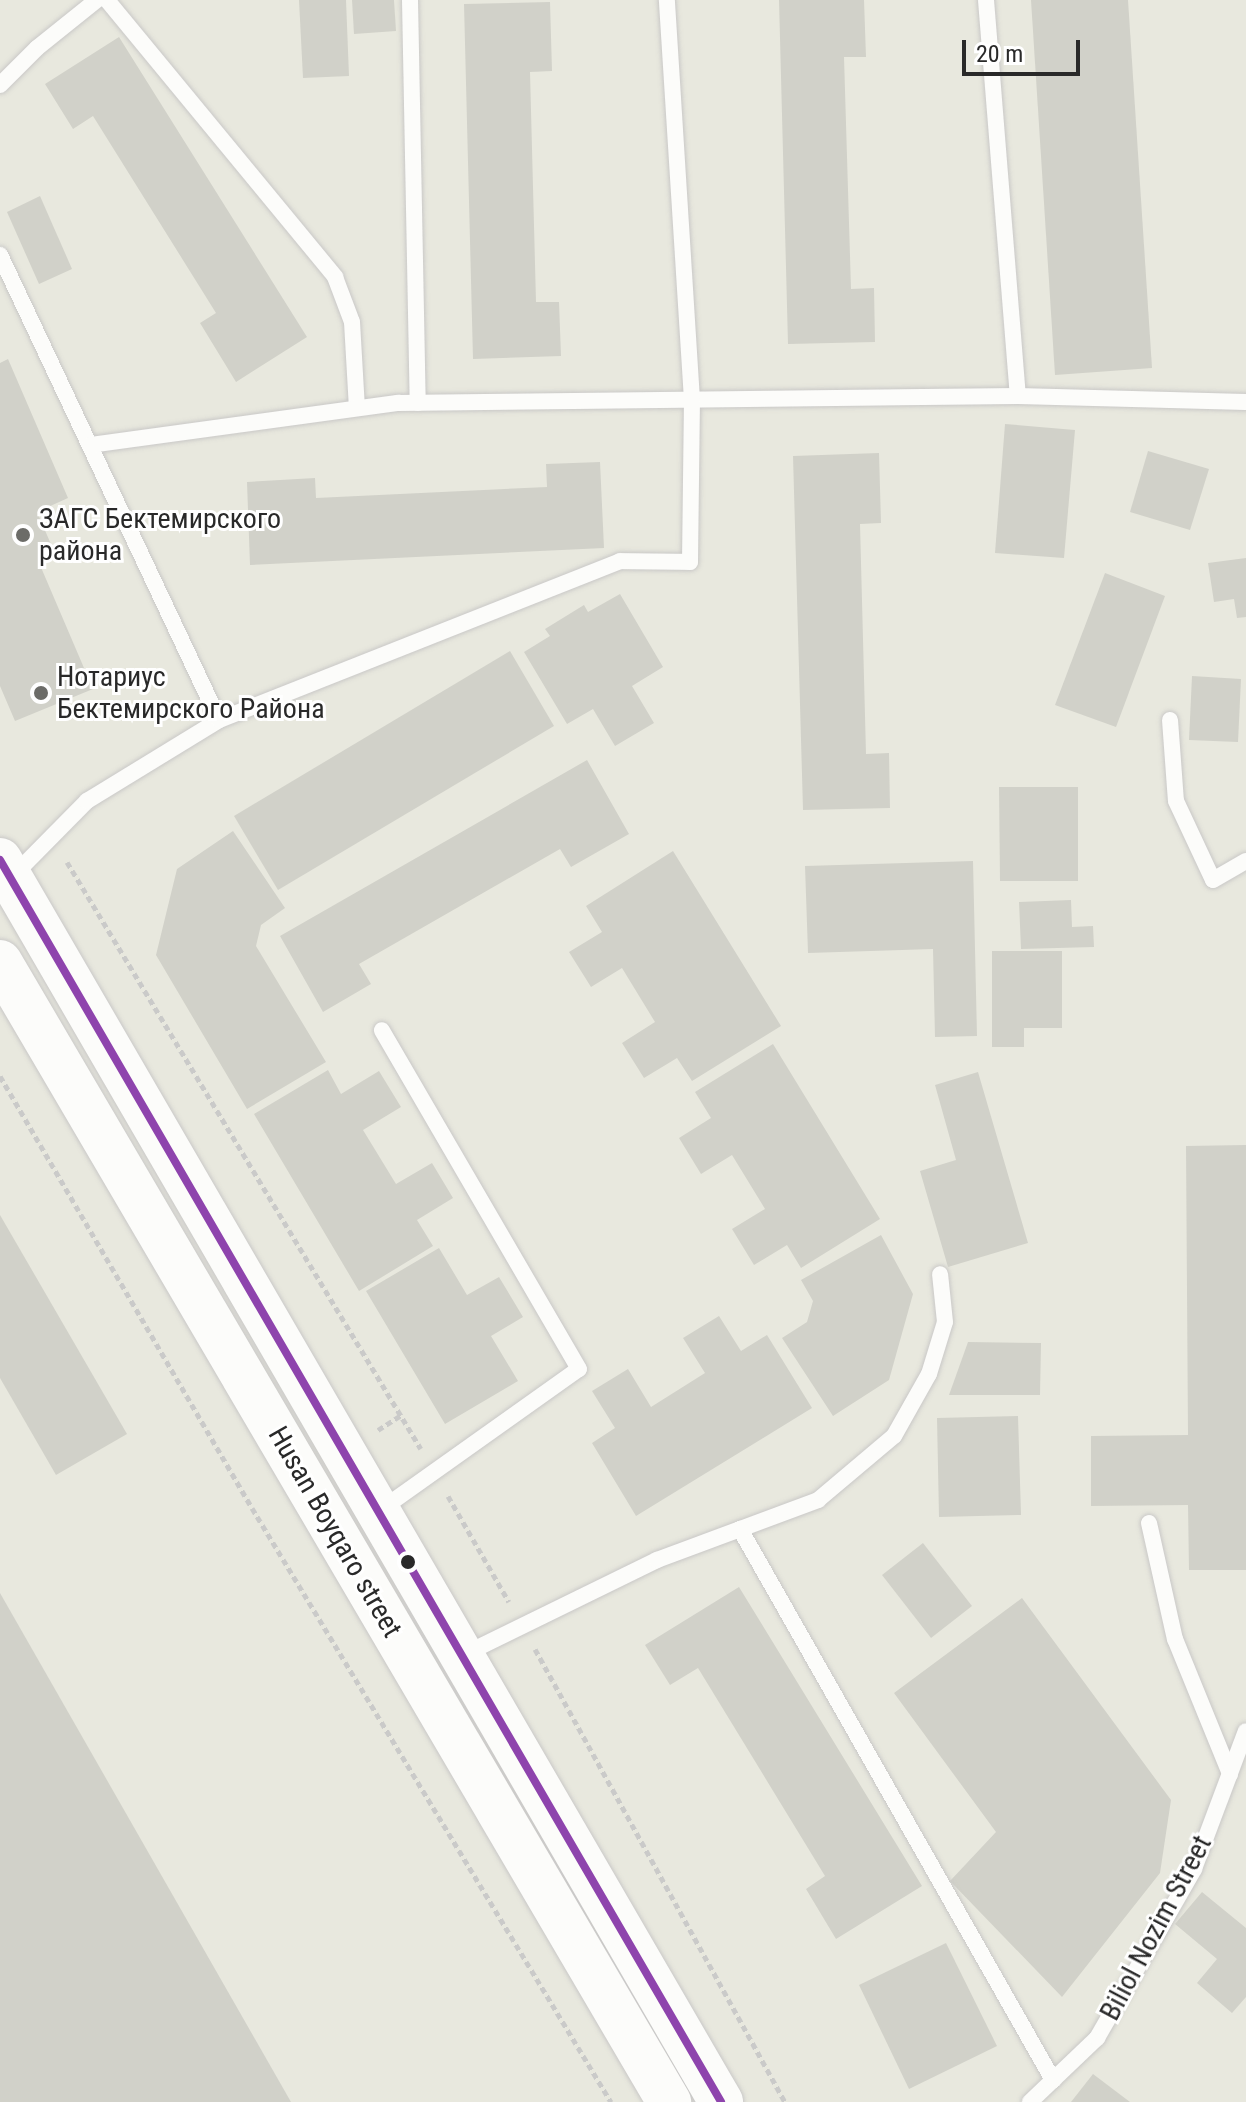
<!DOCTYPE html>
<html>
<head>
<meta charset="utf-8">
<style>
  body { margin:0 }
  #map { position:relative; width:1246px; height:2102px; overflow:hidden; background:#e8e8de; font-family:"Roboto Condensed",sans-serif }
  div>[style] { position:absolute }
  .building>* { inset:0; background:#d1d1c9 }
  .path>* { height:5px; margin-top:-2.5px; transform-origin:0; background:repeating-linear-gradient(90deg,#cacac9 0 6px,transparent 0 10px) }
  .roads { filter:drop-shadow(0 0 2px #c9c8c7) drop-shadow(0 0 2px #c9c8c7) }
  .lane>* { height:16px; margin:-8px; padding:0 8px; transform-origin:8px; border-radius:8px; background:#fcfcfa }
  .secondary>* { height:44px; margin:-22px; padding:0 22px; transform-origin:22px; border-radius:22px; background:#fcfcfa }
  .bus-1>* { height:8px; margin:-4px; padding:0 4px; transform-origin:4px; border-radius:4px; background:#8e44ad }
  .dots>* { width:22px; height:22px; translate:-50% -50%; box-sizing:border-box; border:4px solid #fff; border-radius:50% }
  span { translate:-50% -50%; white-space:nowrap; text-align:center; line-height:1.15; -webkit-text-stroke:6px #fff; paint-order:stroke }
  .poi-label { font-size:28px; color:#292929 }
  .left { translate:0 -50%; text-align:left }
  .street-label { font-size:28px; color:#292929 }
  .scale { position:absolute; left:962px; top:40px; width:118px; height:36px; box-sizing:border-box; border:4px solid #292929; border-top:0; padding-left:10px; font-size:24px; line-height:28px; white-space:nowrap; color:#292929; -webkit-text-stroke:6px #fff; paint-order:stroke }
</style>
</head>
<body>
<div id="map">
  <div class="building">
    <div style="clip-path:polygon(299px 0,346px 0,349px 76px,303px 78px)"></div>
    <div style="clip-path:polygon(352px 0,394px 0,396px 31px,354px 34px)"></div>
    <div style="clip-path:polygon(779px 0,864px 0,866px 57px,844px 57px,851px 289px,874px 288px,875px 342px,788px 344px)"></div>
    <div style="clip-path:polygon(1031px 0,1128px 0,1152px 368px,1055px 375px)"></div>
    <div style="clip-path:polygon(550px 2px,552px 71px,530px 72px,536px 302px,559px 302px,561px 356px,473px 359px,464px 4px)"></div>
    <div style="clip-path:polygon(119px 37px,307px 337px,236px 382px,200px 323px,216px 313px,93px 116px,73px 129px,45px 84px)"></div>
    <div style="clip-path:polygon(40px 196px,72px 269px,39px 284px,7px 212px)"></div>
    <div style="clip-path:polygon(8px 359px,68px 498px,37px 512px,57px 558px,40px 565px,93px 689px,15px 721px,0 686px,0 363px)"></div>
    <div style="clip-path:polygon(1005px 424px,1075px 430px,1064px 558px,995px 553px)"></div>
    <div style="clip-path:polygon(1148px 451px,1209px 469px,1190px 530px,1130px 512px)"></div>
    <div style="clip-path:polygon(879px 453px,881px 523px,860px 524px,866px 754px,889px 753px,890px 808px,803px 810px,793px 456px)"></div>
    <div style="clip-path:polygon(600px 462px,604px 548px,250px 565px,247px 482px,315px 478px,316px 498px,547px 487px,546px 464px)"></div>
    <div style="clip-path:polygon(1246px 558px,1246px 617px,1237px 618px,1234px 599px,1214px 602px,1208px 563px)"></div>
    <div style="clip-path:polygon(1105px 573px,1165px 596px,1116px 727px,1055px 705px)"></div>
    <div style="clip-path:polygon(620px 594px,663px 667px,632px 686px,654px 723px,615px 746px,593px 709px,567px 724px,524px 652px,550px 636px,545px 629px,584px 605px,588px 612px)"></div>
    <div style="clip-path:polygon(510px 651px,554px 726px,278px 890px,234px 816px)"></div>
    <div style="clip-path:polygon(1192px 676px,1241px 679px,1238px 742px,1189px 740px)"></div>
    <div style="clip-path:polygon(587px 760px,629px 834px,571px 867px,560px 849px,359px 964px,371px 984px,323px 1012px,280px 936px)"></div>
    <div style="clip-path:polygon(999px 787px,1078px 787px,1078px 881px,1000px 881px)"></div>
    <div style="clip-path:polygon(233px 831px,285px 908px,261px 925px,256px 946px,326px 1062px,247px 1109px,156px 955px,177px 869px)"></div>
    <div style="clip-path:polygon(673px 851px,781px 1026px,692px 1081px,677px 1058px,644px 1078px,622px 1043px,655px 1022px,622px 968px,591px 987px,569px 952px,602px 932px,586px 906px)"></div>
    <div style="clip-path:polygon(973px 861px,977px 1036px,935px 1037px,933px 949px,808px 953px,805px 866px)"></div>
    <div style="clip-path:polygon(1071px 900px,1072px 927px,1093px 926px,1094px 947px,1021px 949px,1019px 902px)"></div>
    <div style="clip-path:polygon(992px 951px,1062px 951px,1062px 1028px,1024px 1028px,1024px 1047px,992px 1047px)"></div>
    <div style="clip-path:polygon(773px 1044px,880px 1219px,801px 1268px,787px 1245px,754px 1265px,732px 1229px,765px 1209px,732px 1155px,701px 1174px,679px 1138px,711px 1118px,695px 1092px)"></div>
    <div style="clip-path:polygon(328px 1070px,341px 1094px,379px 1071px,401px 1107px,363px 1130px,396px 1184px,432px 1163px,453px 1198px,417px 1220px,433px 1246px,359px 1291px,254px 1114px)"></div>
    <div style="clip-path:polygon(978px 1072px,1028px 1243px,948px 1267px,920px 1171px,956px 1160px,935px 1085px)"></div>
    <div style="clip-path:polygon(1246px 1145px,1246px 1570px,1189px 1570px,1188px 1505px,1091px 1506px,1091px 1436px,1188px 1435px,1186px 1146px)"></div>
    <div style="clip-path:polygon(0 1215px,127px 1434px,56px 1475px,0 1378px)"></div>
    <div style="clip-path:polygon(881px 1235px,913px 1294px,889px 1380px,833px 1416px,782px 1338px,807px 1322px,813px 1301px,801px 1280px)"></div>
    <div style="clip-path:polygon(439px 1248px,467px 1295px,499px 1277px,523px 1317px,491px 1336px,518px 1381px,445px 1424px,366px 1291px)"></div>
    <div style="clip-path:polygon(719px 1316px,741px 1351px,767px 1335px,812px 1408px,636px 1516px,592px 1443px,615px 1428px,592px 1391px,628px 1369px,651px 1407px,705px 1373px,683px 1338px)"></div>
    <div style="clip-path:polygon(968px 1342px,1041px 1343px,1040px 1395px,949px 1395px)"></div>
    <div style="clip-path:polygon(1018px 1416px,1021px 1515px,939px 1517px,937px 1418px)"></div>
    <div style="clip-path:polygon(923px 1543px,972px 1606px,931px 1638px,882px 1575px)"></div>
    <div style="clip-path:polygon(739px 1587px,922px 1886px,836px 1939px,806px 1889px,825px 1876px,698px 1668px,670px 1685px,645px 1645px)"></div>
    <div style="clip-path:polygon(0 1593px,291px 2102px,0 2102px)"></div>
    <div style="clip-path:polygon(1022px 1598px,1171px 1800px,1160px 1873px,1062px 1997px,950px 1881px,996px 1832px,894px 1693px)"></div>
    <div style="clip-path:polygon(1202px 1892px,1246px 1928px,1246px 1997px,1232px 2013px,1197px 1983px,1217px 1959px,1175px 1924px)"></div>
    <div style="clip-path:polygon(946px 1943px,997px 2046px,909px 2089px,859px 1985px)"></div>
    <div style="clip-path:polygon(1093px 2074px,1130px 2102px,1071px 2102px)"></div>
  </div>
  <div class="path">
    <div style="left:67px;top:862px;width:685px;rotate:58.91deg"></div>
    <div style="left:0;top:1076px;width:500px;rotate:59.74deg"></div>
    <div style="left:252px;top:1508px;width:694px;rotate:58.85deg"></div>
    <div style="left:378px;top:1430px;width:27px;rotate:-33deg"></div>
    <div style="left:448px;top:1496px;width:122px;rotate:60.1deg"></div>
    <div style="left:535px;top:1649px;width:517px;rotate:61.11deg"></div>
  </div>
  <div class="roads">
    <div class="lane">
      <div style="left:107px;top:0;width:359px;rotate:50.5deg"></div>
      <div style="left:335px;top:277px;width:48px;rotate:69.3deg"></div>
      <div style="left:352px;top:322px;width:86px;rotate:86.7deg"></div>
      <div style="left:410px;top:0;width:403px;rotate:88.9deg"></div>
      <div style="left:986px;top:0;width:397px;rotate:85.4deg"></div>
      <div style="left:0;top:85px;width:52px;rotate:-45deg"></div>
      <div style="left:37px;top:48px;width:77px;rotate:-38.7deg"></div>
      <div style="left:0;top:255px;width:514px;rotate:64.78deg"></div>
      <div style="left:90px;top:445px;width:311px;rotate:-7.8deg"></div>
      <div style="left:398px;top:403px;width:620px;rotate:-0.65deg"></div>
      <div style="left:1018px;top:396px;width:228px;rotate:1.5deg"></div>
      <div style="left:1170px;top:720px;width:81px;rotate:85.8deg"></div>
      <div style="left:1176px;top:801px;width:87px;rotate:64.9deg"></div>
      <div style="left:1213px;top:880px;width:38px;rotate:-30deg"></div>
      <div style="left:12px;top:877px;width:107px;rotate:-45.4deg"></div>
      <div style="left:87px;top:801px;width:155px;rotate:-31.5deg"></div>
      <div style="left:219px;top:720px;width:431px;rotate:-21.6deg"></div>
      <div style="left:620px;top:561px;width:70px;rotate:0.8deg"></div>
      <div style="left:690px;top:562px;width:162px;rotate:-89.3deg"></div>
      <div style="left:692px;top:400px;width:401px;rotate:-93.6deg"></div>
      <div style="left:379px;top:1511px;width:245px;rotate:-35.4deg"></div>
      <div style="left:579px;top:1369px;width:392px;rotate:-120.2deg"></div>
      <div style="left:1149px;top:1523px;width:119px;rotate:77.4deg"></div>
      <div style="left:1175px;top:1639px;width:146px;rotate:67.8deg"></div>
      <div style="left:740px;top:1529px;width:634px;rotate:60.4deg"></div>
      <div style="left:463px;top:1655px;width:216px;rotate:-26.1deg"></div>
      <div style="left:657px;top:1560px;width:172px;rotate:-20.4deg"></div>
      <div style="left:818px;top:1500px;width:99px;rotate:-40.1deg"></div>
      <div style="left:894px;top:1436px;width:71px;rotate:-60.6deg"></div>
      <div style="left:929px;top:1374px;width:54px;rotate:-72.9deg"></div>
      <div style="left:945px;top:1322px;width:48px;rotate:-95.9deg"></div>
      <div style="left:1030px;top:2102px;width:93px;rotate:-43.7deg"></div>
      <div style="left:1097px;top:2038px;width:195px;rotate:-60.1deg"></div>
      <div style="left:1194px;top:1869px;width:147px;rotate:-69.4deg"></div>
    </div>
    <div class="secondary">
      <div style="left:0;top:860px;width:1436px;rotate:59.86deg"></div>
      <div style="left:0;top:962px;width:1322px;rotate:59.59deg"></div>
    </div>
  </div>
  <div class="bus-1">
    <div style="left:0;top:860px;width:1436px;rotate:59.86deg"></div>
  </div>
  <div class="dots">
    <div style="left:23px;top:535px;background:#6c6c68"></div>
    <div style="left:41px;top:693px;background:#6c6c68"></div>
    <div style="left:408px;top:1562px;background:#292929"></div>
  </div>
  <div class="poi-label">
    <span class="left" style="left:39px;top:535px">ЗАГС Бектемирского<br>района</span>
    <span class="left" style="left:57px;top:693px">Нотариус<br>Бектемирского Района</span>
  </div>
  <div class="street-label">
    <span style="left:335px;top:1532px;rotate:60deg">Husan Boyqaro street</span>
    <span style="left:1156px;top:1928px;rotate:-62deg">Biliol Nozim Street</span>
  </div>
  <div class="scale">20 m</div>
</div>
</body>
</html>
